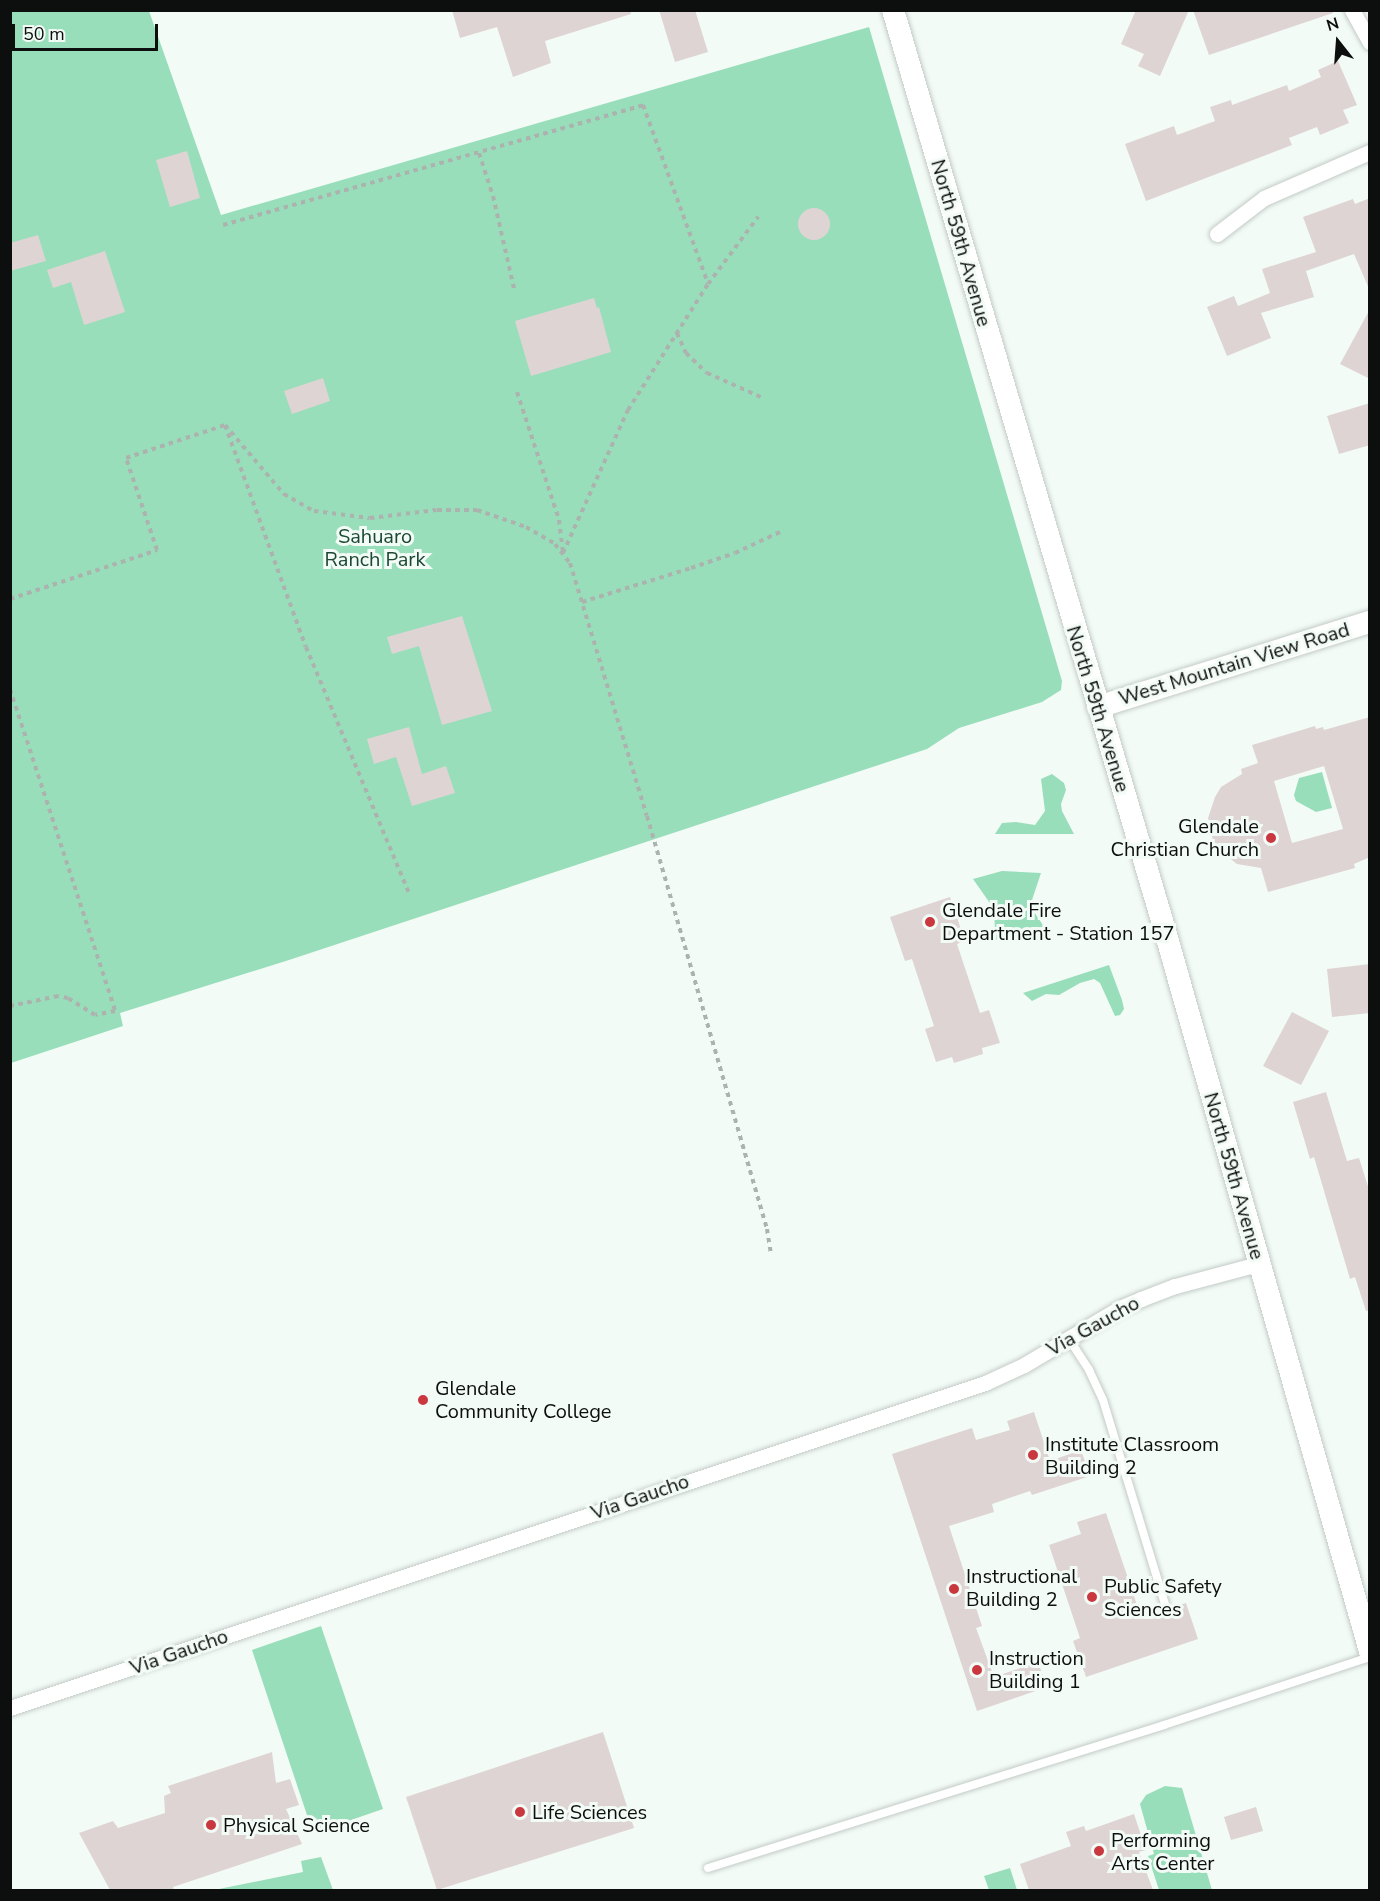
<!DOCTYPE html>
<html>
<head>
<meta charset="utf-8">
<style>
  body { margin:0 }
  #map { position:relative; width:1380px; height:1901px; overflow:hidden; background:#f3fbf6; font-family:"Nunito Sans",sans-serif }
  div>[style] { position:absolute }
  .green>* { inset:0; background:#98deba }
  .building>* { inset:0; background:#ded4d3 }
  .round { border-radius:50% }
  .path>* { height:4px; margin-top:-2px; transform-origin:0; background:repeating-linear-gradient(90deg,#acb3af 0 4.5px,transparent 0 9px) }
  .roads { filter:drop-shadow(0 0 2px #c3cbc7) drop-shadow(0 0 2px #c3cbc7) }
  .lane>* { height:8px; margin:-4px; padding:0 4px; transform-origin:4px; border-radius:4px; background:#fff }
  .street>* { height:15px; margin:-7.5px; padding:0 7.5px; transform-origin:7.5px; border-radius:7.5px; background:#fff }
  .secondary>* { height:22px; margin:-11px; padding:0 11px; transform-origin:11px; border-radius:11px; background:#fff }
  .dots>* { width:16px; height:16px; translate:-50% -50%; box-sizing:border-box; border:3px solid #f3fbf6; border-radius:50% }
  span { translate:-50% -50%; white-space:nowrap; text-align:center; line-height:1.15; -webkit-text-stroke:6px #f3fbf6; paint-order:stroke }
  .street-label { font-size:20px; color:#0c0f0e }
  .park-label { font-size:20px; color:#1b4733 }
  .poi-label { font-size:20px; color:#0c0f0e }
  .right { translate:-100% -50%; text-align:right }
  .left { translate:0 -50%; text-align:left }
  .frame { position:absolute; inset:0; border:12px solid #0c0f0e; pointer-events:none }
  .north { position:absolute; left:1308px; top:12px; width:60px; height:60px; -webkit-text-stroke:4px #f3fbf6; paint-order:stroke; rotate:343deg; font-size:16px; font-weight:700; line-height:24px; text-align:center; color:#0c0f0e }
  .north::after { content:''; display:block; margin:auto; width:21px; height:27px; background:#0c0f0e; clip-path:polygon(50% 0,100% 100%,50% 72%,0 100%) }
  .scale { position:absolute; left:12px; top:24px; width:146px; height:27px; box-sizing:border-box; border:3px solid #0c0f0e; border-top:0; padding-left:8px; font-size:18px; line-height:21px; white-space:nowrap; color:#0c0f0e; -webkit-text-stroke:4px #f3fbf6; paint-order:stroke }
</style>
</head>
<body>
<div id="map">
  <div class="green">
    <div style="clip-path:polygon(10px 11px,149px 11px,221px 215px,869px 27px,1062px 681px,1061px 690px,1042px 702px,959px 728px,927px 749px,289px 960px,120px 1013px,123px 1026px,11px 1063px)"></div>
    <div style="clip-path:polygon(1322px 772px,1332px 808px,1316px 812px,1296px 801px,1294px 795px,1299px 778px)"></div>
    <div style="clip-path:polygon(1052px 774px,1064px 783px,1066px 790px,1061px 804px,1062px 811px,1074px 834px,995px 834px,1002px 823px,1016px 822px,1035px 825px,1045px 811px,1041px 779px)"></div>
    <div style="clip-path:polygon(1002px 871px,1041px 873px,1030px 906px,1049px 934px,990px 940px,995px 930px,994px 909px,973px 879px)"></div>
    <div style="clip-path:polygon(1109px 965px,1122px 1000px,1124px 1009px,1120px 1015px,1115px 1016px,1100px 983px,1094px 979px,1080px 983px,1059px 995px,1046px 994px,1032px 1001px,1023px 993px)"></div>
    <div style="clip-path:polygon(321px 1626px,383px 1809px,313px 1833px,252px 1650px)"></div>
    <div style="clip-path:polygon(1165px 1786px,1182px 1788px,1212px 1890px,1159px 1890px,1148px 1856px,1154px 1854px,1140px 1804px,1146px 1795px)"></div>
    <div style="clip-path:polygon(321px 1857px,333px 1890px,214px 1890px,303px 1872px,301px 1861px)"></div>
    <div style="clip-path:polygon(1010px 1868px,1017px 1890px,989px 1890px,984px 1876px)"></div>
  </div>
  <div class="building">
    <div style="clip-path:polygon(452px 10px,630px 10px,631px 14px,545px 41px,551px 63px,513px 77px,497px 27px,460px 38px)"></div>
    <div style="clip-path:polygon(659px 10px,695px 10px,708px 52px,675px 62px)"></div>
    <div style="clip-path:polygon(1136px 10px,1189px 10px,1160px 76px,1138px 66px,1144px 54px,1121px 44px)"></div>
    <div style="clip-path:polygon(1193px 10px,1332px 10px,1333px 13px,1209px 55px)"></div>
    <div style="clip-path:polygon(1338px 61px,1357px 105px,1343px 110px,1349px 123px,1320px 135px,1317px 127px,1289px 138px,1292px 145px,1146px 201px,1125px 144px,1174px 126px,1177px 135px,1215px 121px,1210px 107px,1231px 100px,1232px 105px,1287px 85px,1289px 91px,1321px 77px,1318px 70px)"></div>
    <div style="clip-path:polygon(187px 151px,200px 198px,170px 207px,156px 160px)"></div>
    <div style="clip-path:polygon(1370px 198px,1370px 291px,1354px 254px,1306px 271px,1314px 297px,1261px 313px,1271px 338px,1227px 356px,1207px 307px,1234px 296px,1238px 306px,1270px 293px,1262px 269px,1316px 252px,1303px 217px,1353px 199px,1355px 204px)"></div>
    <div class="round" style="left:798px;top:208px;width:32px;height:32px"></div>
    <div style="clip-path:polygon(38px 235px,46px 261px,10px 271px,10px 243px)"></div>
    <div style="clip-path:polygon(105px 251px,125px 312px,84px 325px,71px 282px,53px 288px,47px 270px)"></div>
    <div style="clip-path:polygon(594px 298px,597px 308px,599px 307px,611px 352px,531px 376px,515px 321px)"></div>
    <div style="clip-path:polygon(1370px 309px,1370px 379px,1340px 364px)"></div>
    <div style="clip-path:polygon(323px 378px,330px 401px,292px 414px,284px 391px)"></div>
    <div style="clip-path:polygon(1370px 403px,1370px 445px,1339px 454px,1327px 416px)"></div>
    <div style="clip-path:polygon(462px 616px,492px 711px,442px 725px,419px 646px,392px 654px,387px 637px)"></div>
    <div style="clip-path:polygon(evenodd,1370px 717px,1370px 857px,1354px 864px,1355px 868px,1268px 892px,1261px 868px,1237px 864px,1219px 850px,1213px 841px,1208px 818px,1215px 797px,1221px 787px,1242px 774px,1241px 769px,1258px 763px,1252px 745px,1315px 726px,1316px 729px,1323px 727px,1324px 730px,1370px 717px,1324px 766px,1343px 829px,1292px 843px,1274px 781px,1324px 766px)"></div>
    <div style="clip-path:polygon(409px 727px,422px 774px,446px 766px,455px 793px,412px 806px,396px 757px,374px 764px,367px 739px)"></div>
    <div style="clip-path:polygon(950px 897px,965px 941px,957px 944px,980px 1013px,989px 1010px,1000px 1043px,982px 1048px,983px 1054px,954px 1063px,952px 1057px,936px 1062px,925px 1029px,934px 1026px,912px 959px,905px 961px,890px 917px)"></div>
    <div style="clip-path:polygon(1370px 964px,1370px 1013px,1332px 1017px,1327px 969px)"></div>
    <div style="clip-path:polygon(1292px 1012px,1329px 1031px,1301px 1085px,1263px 1066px)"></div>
    <div style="clip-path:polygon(1326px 1092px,1347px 1161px,1359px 1158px,1370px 1193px,1370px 1310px,1366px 1311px,1355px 1277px,1350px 1279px,1314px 1157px,1310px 1159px,1293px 1102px)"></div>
    <div style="clip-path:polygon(1034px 1412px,1050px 1461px,1081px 1450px,1090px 1476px,1032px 1495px,1030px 1491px,992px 1504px,994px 1512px,949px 1526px,982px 1626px,976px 1628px,994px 1677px,1038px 1662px,1047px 1687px,977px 1711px,892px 1454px,972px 1428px,976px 1440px,1010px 1430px,1007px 1421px)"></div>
    <div style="clip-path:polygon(1106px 1513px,1137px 1605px,1142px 1604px,1146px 1616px,1186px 1603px,1198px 1639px,1086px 1677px,1073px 1641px,1080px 1638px,1049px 1545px,1081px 1534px,1077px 1522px)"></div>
    <div style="clip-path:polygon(603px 1732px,634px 1828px,437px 1890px,406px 1797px)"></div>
    <div style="clip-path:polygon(272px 1752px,276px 1783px,290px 1779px,299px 1805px,286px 1809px,302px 1844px,173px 1887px,174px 1890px,110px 1890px,79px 1833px,113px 1821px,118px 1828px,165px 1813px,164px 1796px,171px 1793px,168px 1786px)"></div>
    <div style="clip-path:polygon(1256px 1807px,1263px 1831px,1231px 1840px,1224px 1817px)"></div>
    <div style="clip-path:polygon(1134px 1814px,1146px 1850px,1139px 1852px,1153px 1890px,1029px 1890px,1020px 1864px,1071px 1846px,1066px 1832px,1084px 1826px,1086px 1831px)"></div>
  </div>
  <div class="path">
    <div style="left:479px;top:153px;width:45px;rotate:72deg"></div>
    <div style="left:493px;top:196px;width:99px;rotate:77.2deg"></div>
    <div style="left:223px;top:225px;width:437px;rotate:-15.9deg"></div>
    <div style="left:643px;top:105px;width:190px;rotate:70deg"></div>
    <div style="left:677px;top:333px;width:22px;rotate:66deg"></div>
    <div style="left:686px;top:353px;width:29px;rotate:44deg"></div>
    <div style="left:707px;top:373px;width:59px;rotate:24deg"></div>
    <div style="left:517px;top:392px;width:135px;rotate:71.8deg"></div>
    <div style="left:559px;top:520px;width:32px;rotate:83deg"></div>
    <div style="left:225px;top:425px;width:91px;rotate:49.5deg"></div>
    <div style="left:284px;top:494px;width:34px;rotate:30deg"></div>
    <div style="left:314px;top:511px;width:56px;rotate:7.1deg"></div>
    <div style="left:370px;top:518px;width:67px;rotate:-6.8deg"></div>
    <div style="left:437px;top:510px;width:40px"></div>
    <div style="left:477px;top:510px;width:52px;rotate:19.1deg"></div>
    <div style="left:526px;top:527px;width:34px;rotate:30deg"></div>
    <div style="left:555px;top:544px;width:24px;rotate:52deg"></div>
    <div style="left:570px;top:563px;width:264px;rotate:73.1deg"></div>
    <div style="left:647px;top:816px;width:430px;rotate:73.8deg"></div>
    <div style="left:767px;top:1229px;width:25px;rotate:81deg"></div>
    <div style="left:563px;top:553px;width:157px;rotate:-65.6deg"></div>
    <div style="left:628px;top:410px;width:149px;rotate:-57.6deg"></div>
    <div style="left:708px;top:284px;width:84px;rotate:-53.3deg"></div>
    <div style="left:10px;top:599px;width:155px;rotate:-18.4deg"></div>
    <div style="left:157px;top:550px;width:97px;rotate:-108.6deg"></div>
    <div style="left:126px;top:458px;width:104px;rotate:-18.4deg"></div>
    <div style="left:225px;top:425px;width:236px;rotate:70deg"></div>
    <div style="left:306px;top:647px;width:267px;rotate:67.3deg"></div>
    <div style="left:582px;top:602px;width:114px;rotate:-17.3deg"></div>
    <div style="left:691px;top:568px;width:46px;rotate:-18.8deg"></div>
    <div style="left:735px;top:553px;width:54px;rotate:-25.1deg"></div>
    <div style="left:10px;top:689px;width:339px;rotate:71.9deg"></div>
    <div style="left:115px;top:1011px;width:20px;rotate:169deg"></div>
    <div style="left:95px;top:1015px;width:32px;rotate:-148deg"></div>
    <div style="left:68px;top:998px;width:10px;rotate:-169deg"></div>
    <div style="left:58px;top:996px;width:49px;rotate:168.2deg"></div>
  </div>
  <div class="roads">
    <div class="lane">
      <div style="left:1069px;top:1339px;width:37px;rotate:57deg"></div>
      <div style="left:1089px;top:1370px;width:33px;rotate:65deg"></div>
      <div style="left:1103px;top:1400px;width:213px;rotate:73.1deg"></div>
      <div style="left:708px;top:1868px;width:478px;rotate:-17.4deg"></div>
      <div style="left:1164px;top:1725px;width:217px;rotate:-18.3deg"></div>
    </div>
    <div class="street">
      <div style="left:1352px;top:10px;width:37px;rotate:61deg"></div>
      <div style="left:1217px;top:234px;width:59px;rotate:-37.5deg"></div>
      <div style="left:1264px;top:198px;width:116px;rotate:-23.5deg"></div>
      <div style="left:10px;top:1708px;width:1028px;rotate:-18.43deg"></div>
      <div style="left:985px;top:1383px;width:43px;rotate:-24.8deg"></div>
      <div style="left:1024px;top:1365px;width:112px;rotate:-30.7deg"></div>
      <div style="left:1120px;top:1308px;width:23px;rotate:-23deg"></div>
      <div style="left:1141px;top:1299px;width:36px;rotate:-21deg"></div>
      <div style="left:1175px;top:1286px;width:86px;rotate:-14.8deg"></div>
    </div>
    <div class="secondary">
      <div style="left:893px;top:10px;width:953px;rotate:73.54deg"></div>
      <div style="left:1163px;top:924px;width:756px;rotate:74.11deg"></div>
      <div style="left:1098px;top:707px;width:285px;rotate:-17.4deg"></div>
    </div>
  </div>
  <div class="dots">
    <div style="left:1271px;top:838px;background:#c8383e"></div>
    <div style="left:930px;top:922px;background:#c8383e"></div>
    <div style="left:423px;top:1400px;background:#c8383e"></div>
    <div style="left:1033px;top:1455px;background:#c8383e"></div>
    <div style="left:954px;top:1589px;background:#c8383e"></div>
    <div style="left:1092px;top:1597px;background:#c8383e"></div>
    <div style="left:977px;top:1670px;background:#c8383e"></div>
    <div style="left:520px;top:1812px;background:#c8383e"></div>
    <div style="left:211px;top:1825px;background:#c8383e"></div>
    <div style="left:1099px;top:1851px;background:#c8383e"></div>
  </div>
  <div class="street-label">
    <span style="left:961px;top:243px;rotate:74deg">North 59th Avenue</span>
    <span style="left:1234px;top:664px;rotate:-17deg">West Mountain View Road</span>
    <span style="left:1098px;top:709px;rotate:73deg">North 59th Avenue</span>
    <span style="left:1234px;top:1176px;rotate:74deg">North 59th Avenue</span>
    <span style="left:1093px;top:1326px;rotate:-29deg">Via Gaucho</span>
    <span style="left:640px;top:1497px;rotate:-19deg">Via Gaucho</span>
    <span style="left:179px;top:1652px;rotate:-19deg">Via Gaucho</span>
  </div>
  <div class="park-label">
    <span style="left:375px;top:548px">Sahuaro<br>Ranch Park</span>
  </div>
  <div class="poi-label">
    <span class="right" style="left:1259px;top:838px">Glendale<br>Christian Church</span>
    <span class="left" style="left:942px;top:922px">Glendale Fire<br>Department - Station 157</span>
    <span class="left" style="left:435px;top:1400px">Glendale<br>Community College</span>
    <span class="left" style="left:1045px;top:1456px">Institute Classroom<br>Building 2</span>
    <span class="left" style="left:966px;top:1588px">Instructional<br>Building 2</span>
    <span class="left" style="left:1104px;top:1598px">Public Safety<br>Sciences</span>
    <span class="left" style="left:989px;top:1670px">Instruction<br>Building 1</span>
    <span class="left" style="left:532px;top:1812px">Life Sciences</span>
    <span class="left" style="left:223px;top:1825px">Physical Science</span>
    <span class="left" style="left:1111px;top:1852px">Performing<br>Arts Center</span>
  </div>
  <div class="frame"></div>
  <div class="north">N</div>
  <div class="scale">50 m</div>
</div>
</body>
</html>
